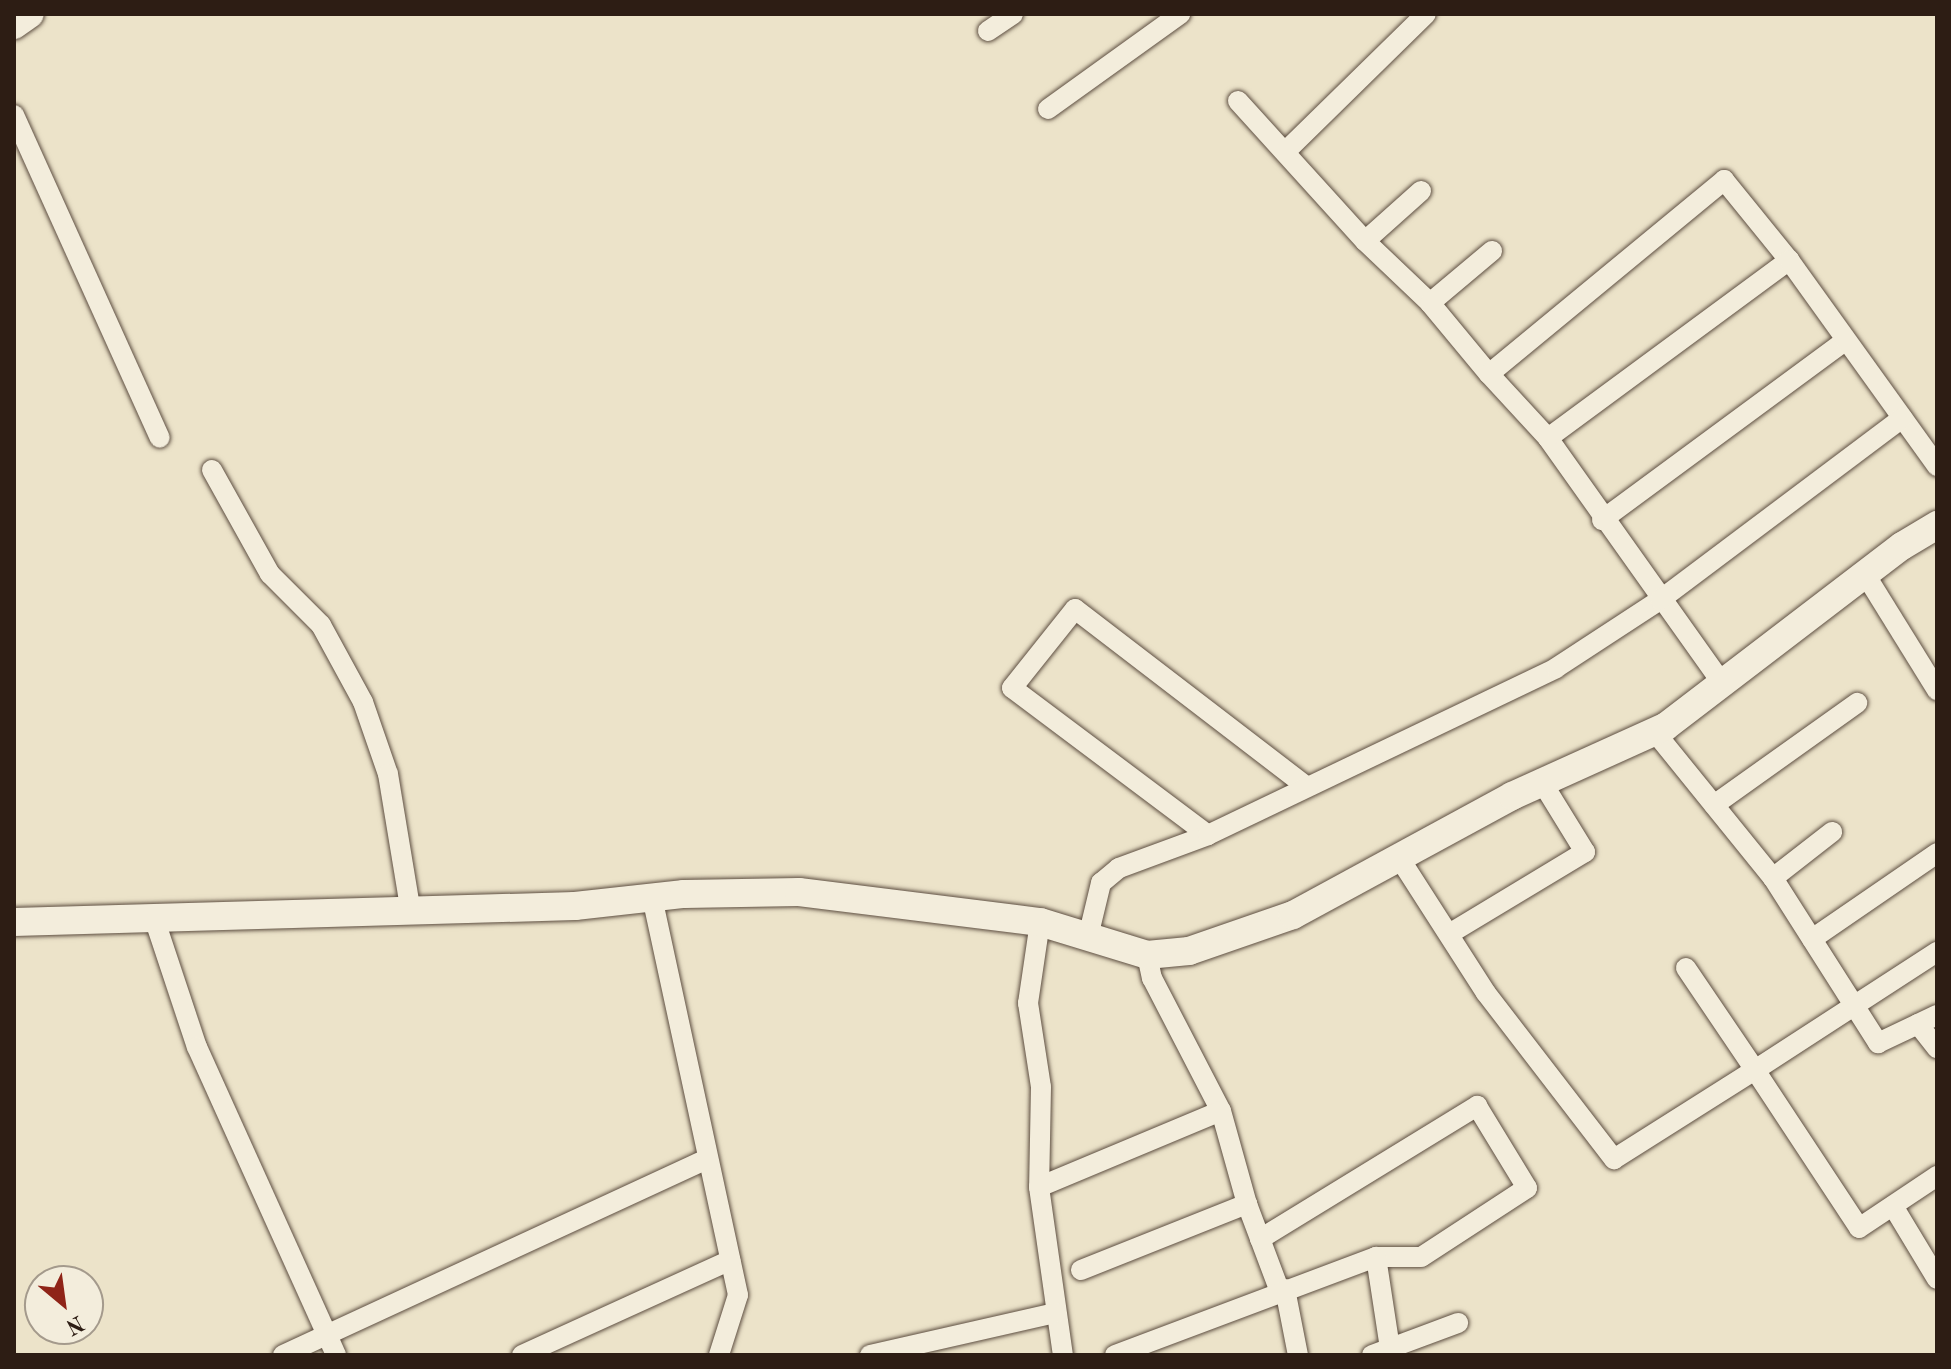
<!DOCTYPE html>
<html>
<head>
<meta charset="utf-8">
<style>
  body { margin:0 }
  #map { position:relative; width:1951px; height:1369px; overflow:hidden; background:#ece3c9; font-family:"Old Standard TT",serif }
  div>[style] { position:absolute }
  .roads { filter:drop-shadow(0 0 2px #5d4e41) drop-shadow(0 0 2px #5d4e41) }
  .street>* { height:20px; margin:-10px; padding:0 10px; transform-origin:10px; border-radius:10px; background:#f3eddc }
  .secondary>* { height:28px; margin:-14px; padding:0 14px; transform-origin:14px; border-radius:14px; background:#f3eddc }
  span { translate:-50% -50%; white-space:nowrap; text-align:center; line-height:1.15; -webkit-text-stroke:8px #f3eddc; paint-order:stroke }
  .frame { position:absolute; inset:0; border:16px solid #2d1d14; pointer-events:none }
  .north { position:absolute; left:24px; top:1265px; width:80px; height:80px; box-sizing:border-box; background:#f3eddc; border:2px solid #a49a8c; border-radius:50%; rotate:151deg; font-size:22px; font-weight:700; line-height:32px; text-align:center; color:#2d1d14 }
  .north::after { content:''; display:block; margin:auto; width:28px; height:36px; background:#8f2418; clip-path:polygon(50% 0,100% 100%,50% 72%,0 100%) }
</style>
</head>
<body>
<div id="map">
  <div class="roads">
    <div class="street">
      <div style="left:988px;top:31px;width:30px;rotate:-34deg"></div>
      <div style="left:1238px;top:101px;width:189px;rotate:47.8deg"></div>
      <div style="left:1048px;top:109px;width:163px;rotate:-35.7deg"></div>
      <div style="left:14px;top:115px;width:354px;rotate:65.7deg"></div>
      <div style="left:1285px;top:152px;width:197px;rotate:-44.4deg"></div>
      <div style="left:1421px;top:191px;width:75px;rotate:138.2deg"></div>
      <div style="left:1365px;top:241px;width:90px;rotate:43.6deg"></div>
      <div style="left:1430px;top:303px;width:92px;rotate:50.3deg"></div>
      <div style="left:1430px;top:303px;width:81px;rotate:-40deg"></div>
      <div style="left:1548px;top:438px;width:300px;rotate:-36.4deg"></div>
      <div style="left:212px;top:470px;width:119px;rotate:60.9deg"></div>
      <div style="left:270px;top:574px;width:72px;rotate:45deg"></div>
      <div style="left:321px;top:625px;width:88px;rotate:61.4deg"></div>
      <div style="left:363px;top:702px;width:76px;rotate:70.9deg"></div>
      <div style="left:388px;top:774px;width:135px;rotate:80.6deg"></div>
      <div style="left:1602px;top:520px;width:303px;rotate:-36.4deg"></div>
      <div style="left:1865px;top:574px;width:137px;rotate:58.2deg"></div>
      <div style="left:1722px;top:683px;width:301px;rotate:-125.4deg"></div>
      <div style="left:1548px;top:438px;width:87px;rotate:-132.7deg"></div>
      <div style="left:1489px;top:374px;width:305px;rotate:-39.5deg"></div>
      <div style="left:1724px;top:180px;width:103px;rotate:50.9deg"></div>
      <div style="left:1789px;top:260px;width:254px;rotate:54.3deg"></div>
      <div style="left:1654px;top:731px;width:189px;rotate:51deg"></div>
      <div style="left:1773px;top:878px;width:196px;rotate:57.5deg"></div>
      <div style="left:1878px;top:1043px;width:65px;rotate:-25.4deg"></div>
      <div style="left:1714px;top:805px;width:176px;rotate:-35.5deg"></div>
      <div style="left:1208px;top:835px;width:245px;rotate:-143.1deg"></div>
      <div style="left:1012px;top:688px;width:101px;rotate:-51.4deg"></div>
      <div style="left:1075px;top:609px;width:292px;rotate:37.5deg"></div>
      <div style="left:1400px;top:859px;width:159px;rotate:57.3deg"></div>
      <div style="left:1486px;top:993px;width:210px;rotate:52.4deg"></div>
      <div style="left:1614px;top:1159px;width:167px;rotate:-32.3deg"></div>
      <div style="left:1755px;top:1070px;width:189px;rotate:56.6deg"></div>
      <div style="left:1859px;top:1228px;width:94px;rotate:-33.7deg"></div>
      <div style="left:1773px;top:878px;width:75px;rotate:-37.9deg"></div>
      <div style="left:652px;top:897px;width:407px;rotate:77.8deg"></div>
      <div style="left:738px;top:1295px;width:63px;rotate:107.6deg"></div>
      <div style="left:154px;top:918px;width:136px;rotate:71.6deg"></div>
      <div style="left:197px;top:1047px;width:338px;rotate:65.7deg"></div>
      <div style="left:1040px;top:922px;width:82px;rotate:98.4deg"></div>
      <div style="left:1028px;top:1003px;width:85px;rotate:81.2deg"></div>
      <div style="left:1041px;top:1087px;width:100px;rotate:91.1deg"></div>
      <div style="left:1039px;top:1187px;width:170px;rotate:81.9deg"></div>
      <div style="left:1449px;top:934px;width:159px;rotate:-31.1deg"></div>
      <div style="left:1585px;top:852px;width:82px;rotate:-121.6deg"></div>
      <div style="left:1088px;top:937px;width:56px;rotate:-76.5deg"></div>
      <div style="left:1101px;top:883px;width:23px;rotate:-40deg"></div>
      <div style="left:1119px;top:868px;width:95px;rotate:-20.3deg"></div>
      <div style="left:1208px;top:835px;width:386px;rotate:-25.6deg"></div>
      <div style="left:1556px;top:668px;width:124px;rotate:-33.2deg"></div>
      <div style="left:1660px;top:600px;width:303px;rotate:-36.9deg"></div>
      <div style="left:1812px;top:939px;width:152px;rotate:-34.5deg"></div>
      <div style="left:1147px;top:955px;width:24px;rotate:78deg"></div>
      <div style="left:1152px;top:978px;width:150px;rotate:62.6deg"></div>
      <div style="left:1221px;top:1111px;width:97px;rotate:74.4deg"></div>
      <div style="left:1247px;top:1204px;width:94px;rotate:69.4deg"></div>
      <div style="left:1686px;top:968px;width:123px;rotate:55.9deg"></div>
      <div style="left:1755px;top:1070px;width:217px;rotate:-33deg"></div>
      <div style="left:1918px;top:1024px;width:31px;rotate:52deg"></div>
      <div style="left:1039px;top:1187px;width:197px;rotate:-22.7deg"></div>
      <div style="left:1893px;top:1206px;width:85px;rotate:58.9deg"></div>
      <div style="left:1260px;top:1239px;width:255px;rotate:-31.5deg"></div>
      <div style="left:1477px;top:1106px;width:96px;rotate:58.6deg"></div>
      <div style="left:1527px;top:1188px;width:126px;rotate:146.9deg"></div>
      <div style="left:1421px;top:1257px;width:45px;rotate:180deg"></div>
      <div style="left:1081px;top:1270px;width:179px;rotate:-21.7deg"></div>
      <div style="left:1285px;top:1289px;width:67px;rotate:78.9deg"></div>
      <div style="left:283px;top:1355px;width:468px;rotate:-24.8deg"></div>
      <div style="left:522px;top:1355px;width:229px;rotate:-24.5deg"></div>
      <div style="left:870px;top:1355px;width:190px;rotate:-12.8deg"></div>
      <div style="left:1115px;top:1355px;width:279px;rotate:-20.6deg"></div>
      <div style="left:1376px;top:1257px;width:99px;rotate:81.3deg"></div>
      <div style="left:1372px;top:1355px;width:92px;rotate:-20.4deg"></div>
    </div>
    <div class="secondary">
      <div style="left:14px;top:25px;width:19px;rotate:-35deg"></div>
      <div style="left:14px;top:922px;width:561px;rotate:-1.63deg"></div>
      <div style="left:575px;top:906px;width:110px;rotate:-6.3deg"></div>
      <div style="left:684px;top:894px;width:115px;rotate:-1deg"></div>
      <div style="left:799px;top:892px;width:243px;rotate:7.1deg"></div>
      <div style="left:1040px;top:922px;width:112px;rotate:17.1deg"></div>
      <div style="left:1147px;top:955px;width:42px;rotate:-5.4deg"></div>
      <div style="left:1189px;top:951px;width:110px;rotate:-19.1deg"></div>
      <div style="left:1293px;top:915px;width:249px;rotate:-28.5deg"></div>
      <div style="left:1512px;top:796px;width:168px;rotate:-24.3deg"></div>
      <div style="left:1665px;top:727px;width:298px;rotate:-37.4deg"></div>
      <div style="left:1902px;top:546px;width:41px;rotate:-31deg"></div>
    </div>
  </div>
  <div class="frame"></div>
  <div class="north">N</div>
</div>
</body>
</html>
